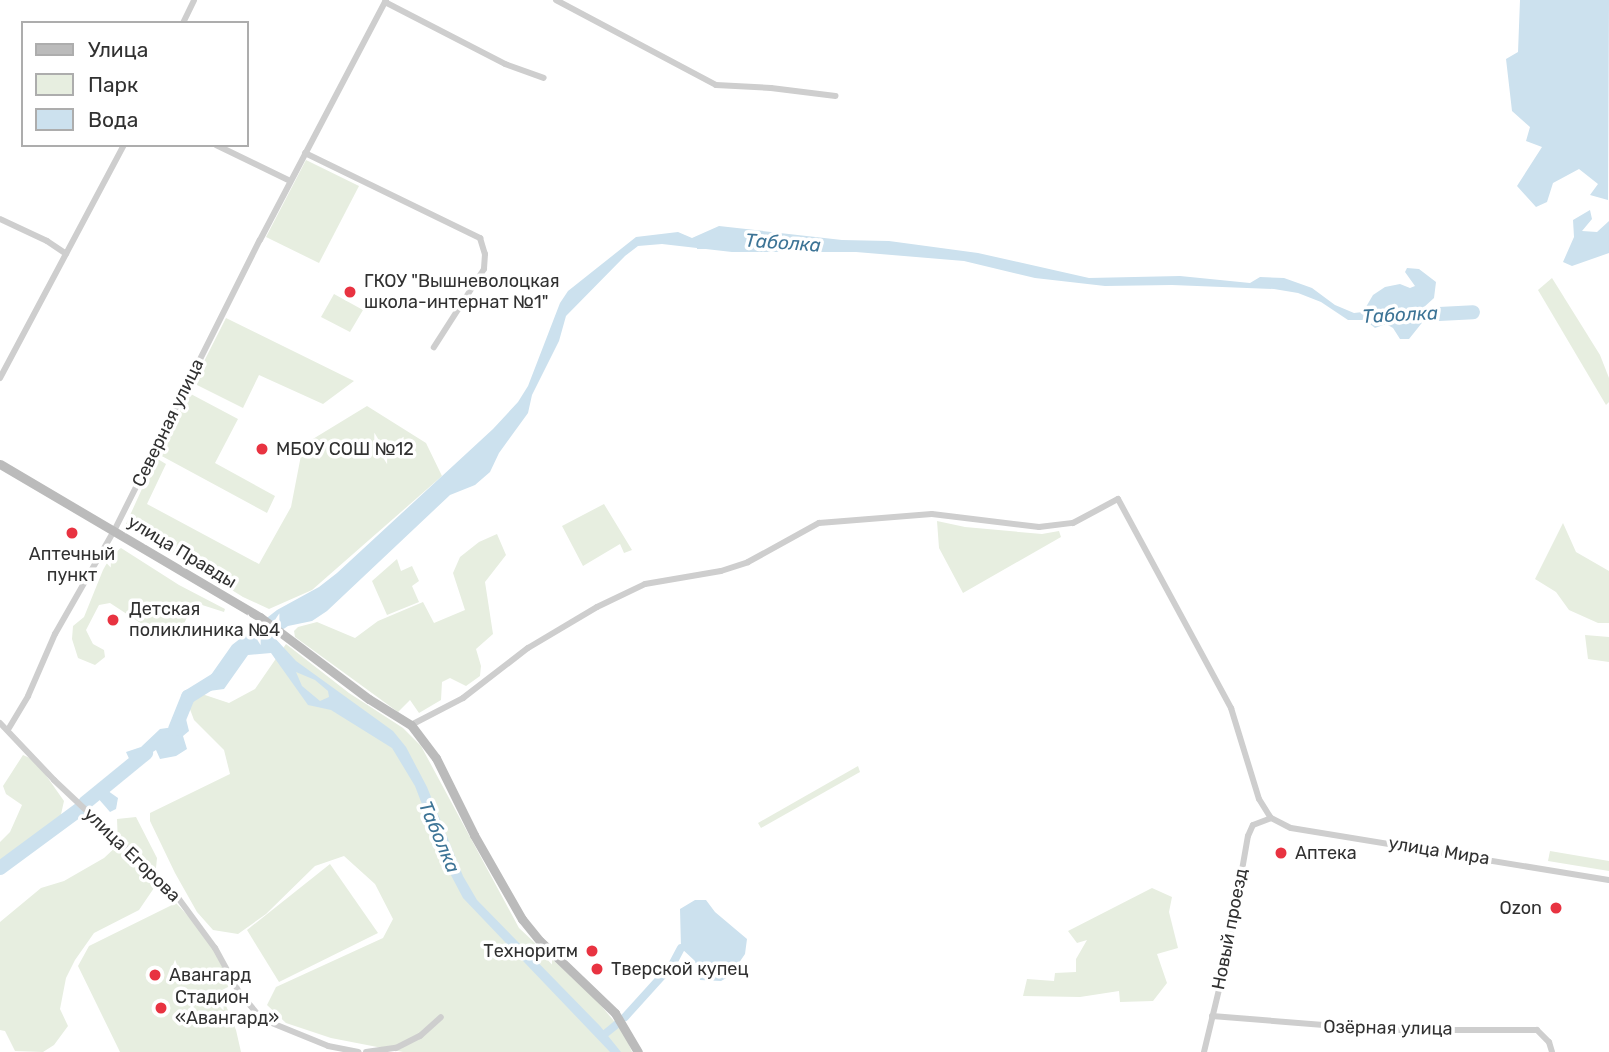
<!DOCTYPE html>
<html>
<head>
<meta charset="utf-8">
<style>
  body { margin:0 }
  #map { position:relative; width:1609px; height:1052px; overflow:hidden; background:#fff; font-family:Rubik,sans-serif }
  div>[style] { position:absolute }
  .green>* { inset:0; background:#e7eee0 }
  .water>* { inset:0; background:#cce1ee }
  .canal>* { height:8px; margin:-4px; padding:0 4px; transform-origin:4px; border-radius:4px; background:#cce1ee }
  .river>* { height:14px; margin:-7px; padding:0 7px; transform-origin:7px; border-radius:7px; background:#cce1ee }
  .street>* { height:6px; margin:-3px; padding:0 3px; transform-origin:3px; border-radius:3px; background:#cecece }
  .secondary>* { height:9px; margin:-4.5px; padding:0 4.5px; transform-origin:4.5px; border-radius:4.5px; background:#bbb }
  .dots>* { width:19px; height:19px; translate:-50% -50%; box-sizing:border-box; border:4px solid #fff; border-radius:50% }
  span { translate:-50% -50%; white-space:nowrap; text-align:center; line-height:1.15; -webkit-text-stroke:7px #fff; paint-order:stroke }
  .poi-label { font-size:18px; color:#313131 }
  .left { translate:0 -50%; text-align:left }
  .right { translate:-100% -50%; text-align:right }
  .street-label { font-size:18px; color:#313131 }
  .water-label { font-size:19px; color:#3d7496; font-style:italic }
  .legend { position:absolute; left:21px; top:21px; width:228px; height:126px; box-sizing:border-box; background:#fff; border:2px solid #adadad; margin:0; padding:9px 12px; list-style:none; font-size:21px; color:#313131 }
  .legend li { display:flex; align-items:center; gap:14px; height:35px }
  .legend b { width:35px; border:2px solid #adadad }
</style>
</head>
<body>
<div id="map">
  <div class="green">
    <div style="clip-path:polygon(306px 160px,359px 186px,319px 263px,266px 237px)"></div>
    <div style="clip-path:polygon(1552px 278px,1600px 355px,1609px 378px,1609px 402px,1606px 405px,1538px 290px)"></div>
    <div style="clip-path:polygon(334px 294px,363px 310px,350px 332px,321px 317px)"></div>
    <div style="clip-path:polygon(226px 318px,354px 381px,323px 404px,259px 375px,243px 408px,193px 383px)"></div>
    <div style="clip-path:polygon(189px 393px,238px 419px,215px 463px,275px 496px,267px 513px,158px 454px)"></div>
    <div style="clip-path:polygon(367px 406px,426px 443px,442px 476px,312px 590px,269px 609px,243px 597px,126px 524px,156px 458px,166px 464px,147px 504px,259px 564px,291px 507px,303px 445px)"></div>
    <div style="clip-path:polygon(604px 504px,632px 550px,624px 553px,620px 544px,583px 566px,562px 526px)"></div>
    <div style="clip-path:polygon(937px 521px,965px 527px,1042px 534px,1059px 531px,1061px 537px,963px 593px,939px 548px)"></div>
    <div style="clip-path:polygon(1563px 523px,1576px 552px,1609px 571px,1609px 623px,1598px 623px,1569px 610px,1556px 592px,1535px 579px)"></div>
    <div style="clip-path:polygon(497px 534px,506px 555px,485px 582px,493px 634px,476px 649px,481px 666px,480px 676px,466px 686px,450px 678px,442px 682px,441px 700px,419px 713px,410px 700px,398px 712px,295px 637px,294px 631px,298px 627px,317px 622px,355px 638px,378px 621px,423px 602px,434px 623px,465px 610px,453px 573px,460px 557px,479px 542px)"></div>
    <div style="clip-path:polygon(121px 548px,179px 585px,225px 609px,224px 612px,199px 604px,190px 611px,180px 632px,168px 636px,142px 624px,110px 603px,99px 605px,86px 630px,93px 644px,104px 650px,105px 657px,95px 665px,78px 658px,72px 639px,73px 626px,84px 617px,103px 570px,112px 554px)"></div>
    <div style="clip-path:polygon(397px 559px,401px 571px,412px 566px,419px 581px,412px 586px,419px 602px,387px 615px,372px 581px)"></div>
    <div style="clip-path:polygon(1585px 635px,1609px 637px,1609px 662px,1588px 659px)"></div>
    <div style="clip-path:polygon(286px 644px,349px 693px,403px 728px,421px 746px,519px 928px,598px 1002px,624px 1033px,632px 1052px,403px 1052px,331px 1038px,286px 1023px,267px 1005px,276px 987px,383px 938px,393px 919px,375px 884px,344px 856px,315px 866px,266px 914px,238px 934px,213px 930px,197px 912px,175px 873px,150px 821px,150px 813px,230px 774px,224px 750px,194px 720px,188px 704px,202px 694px,229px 703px,255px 689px)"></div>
    <div style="clip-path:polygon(23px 755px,32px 759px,45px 774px,64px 801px,60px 819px,0 861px,0 842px,10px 832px,22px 805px,6px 794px,3px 786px)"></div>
    <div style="clip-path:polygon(858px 766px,860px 772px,761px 828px,758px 823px)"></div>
    <div style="clip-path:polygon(136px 817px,157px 858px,154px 888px,139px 910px,94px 933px,75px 960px,66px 978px,60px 1009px,68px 1026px,54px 1045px,43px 1052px,15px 1051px,5px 1031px,0 1030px,0 922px,41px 888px,64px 881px,104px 858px,118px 845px,117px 819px)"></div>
    <div style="clip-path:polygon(1550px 851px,1609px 861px,1609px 871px,1548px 861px)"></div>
    <div style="clip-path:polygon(330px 864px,378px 933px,279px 982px,247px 930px)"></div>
    <div style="clip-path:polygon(1152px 888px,1172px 897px,1169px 912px,1178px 948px,1157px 954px,1167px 983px,1153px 1001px,1120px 1002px,1119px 991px,1080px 997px,1023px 996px,1027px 979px,1054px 981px,1055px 973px,1076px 972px,1076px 959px,1087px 940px,1077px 943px,1068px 931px)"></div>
    <div style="clip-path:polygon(176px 903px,205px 934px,232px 985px,220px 991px,236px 1030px,241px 1052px,120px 1052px,78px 966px,89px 946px)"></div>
  </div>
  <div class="water">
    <div style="clip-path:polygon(1520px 0,1609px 0,1608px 200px,1590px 195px,1598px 184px,1579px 169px,1553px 183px,1547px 202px,1536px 207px,1517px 186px,1542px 147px,1526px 141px,1530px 127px,1512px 111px,1506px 59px,1518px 52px)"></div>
    <div style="clip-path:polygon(1590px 210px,1592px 219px,1582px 231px,1597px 232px,1609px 221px,1609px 253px,1572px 266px,1563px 262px,1574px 237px,1573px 220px)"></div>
    <div style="clip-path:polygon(evenodd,719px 226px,842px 240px,889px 241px,978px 253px,1089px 278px,1180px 276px,1250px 283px,1260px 277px,1284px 278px,1312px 288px,1335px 305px,1354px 313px,1363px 312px,1373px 295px,1385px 287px,1400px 284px,1410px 288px,1415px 286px,1405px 272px,1407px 268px,1419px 269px,1436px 282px,1434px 298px,1423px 308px,1458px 309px,1458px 320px,1425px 319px,1409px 339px,1400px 339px,1393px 328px,1386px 324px,1375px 328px,1365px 320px,1348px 320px,1321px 302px,1298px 293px,1274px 289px,1172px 285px,1105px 286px,1035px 278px,964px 261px,856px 252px,732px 252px,662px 244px,638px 246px,625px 256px,566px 316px,559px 341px,532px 395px,528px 413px,499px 453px,490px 472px,475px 485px,450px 495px,327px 611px,312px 621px,288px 626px,273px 636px,296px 661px,393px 731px,406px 747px,427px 787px,463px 876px,477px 900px,600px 1026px,621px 1052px,610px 1052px,463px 898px,444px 862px,415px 786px,392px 748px,331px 710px,308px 705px,271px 653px,248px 655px,224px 689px,209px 691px,206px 682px,232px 645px,277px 610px,319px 587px,337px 573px,493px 429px,518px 402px,528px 386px,560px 303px,568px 291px,636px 237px,678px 232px,692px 238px,719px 226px,296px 672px,315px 680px,328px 691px,329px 697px,320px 701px,302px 686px,296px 672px)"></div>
    <div style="clip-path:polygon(184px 711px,189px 731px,183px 736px,187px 749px,176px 756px,160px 759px,156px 750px,132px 765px,126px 752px,141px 747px,160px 729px,174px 727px,179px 712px)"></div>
    <div style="clip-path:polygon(101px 786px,118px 798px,116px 809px,110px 812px,97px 797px,96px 790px)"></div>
    <div style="clip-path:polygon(695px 900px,706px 900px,715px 912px,747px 939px,745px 954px,730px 976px,721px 981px,700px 980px,695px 961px,681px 948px,680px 909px)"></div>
  </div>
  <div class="canal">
    <div style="left:625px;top:1017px;width:70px;rotate:-47.9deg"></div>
    <div style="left:672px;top:965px;width:19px;rotate:-62deg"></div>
    <div style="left:606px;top:1033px;width:13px;rotate:-39deg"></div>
  </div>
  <div class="river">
    <div style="left:1439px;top:314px;width:34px;rotate:-3deg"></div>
    <div style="left:175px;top:729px;width:35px;rotate:-68deg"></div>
    <div style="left:188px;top:697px;width:39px;rotate:-32deg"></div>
    <div style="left:85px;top:803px;width:79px;rotate:-39.3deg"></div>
    <div style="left:0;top:868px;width:99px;rotate:-36.4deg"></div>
  </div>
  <div class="street">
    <div style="left:556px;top:0;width:181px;rotate:28deg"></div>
    <div style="left:716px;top:85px;width:55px;rotate:3.1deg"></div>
    <div style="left:771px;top:88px;width:65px;rotate:7deg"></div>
    <div style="left:385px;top:2px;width:135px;rotate:27.3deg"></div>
    <div style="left:505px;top:64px;width:41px;rotate:19.7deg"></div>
    <div style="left:183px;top:23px;width:25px;rotate:-64deg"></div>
    <div style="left:216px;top:145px;width:82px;rotate:25.9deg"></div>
    <div style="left:305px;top:153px;width:195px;rotate:25.9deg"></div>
    <div style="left:480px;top:238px;width:17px;rotate:73deg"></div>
    <div style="left:485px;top:254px;width:15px;rotate:94deg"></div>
    <div style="left:484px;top:269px;width:93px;rotate:122.7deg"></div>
    <div style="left:0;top:219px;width:52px;rotate:25.1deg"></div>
    <div style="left:47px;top:241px;width:23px;rotate:34deg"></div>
    <div style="left:0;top:378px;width:264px;rotate:-62deg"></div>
    <div style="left:0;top:723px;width:79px;rotate:46.5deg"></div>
    <div style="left:54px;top:780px;width:168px;rotate:43.3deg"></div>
    <div style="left:176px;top:895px;width:66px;rotate:53.7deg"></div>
    <div style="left:215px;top:948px;width:50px;rotate:61.4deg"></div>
    <div style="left:239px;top:992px;width:35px;rotate:50deg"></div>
    <div style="left:262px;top:1019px;width:71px;rotate:22.2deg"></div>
    <div style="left:328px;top:1046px;width:31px;rotate:11deg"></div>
    <div style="left:411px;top:725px;width:59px;rotate:-27.4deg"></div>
    <div style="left:463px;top:698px;width:82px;rotate:-37.6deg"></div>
    <div style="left:528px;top:648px;width:80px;rotate:-30.7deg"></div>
    <div style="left:597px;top:607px;width:53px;rotate:-25.6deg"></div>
    <div style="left:645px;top:584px;width:77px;rotate:-9.7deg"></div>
    <div style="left:721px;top:571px;width:28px;rotate:-18deg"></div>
    <div style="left:748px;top:562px;width:81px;rotate:-28.8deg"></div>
    <div style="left:819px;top:523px;width:113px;rotate:-4.6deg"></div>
    <div style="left:932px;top:514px;width:108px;rotate:6.9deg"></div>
    <div style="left:1039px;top:527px;width:34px;rotate:-7deg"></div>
    <div style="left:1073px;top:523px;width:51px;rotate:-28.1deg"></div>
    <div style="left:1118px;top:499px;width:238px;rotate:61.6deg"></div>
    <div style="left:1231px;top:708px;width:95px;rotate:72.9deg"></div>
    <div style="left:1259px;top:799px;width:22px;rotate:58deg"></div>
    <div style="left:9px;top:728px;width:37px;rotate:-59deg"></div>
    <div style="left:28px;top:696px;width:68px;rotate:-66.5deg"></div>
    <div style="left:55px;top:634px;width:121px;rotate:-60.3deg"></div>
    <div style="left:115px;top:529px;width:323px;rotate:-63.4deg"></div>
    <div style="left:260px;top:240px;width:271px;rotate:-62.3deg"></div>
    <div style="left:1271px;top:818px;width:22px;rotate:27deg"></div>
    <div style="left:1291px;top:828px;width:322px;rotate:9.3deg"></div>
    <div style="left:1212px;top:1016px;width:175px;rotate:4.6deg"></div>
    <div style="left:1386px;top:1030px;width:151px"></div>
    <div style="left:1537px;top:1030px;width:17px;rotate:45deg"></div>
    <div style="left:1549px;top:1042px;width:10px;rotate:73deg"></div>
    <div style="left:366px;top:1052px;width:30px;rotate:-8deg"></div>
    <div style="left:396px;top:1048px;width:27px;rotate:-27deg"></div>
    <div style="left:420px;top:1036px;width:28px;rotate:-42deg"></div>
    <div style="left:1204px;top:1052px;width:99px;rotate:-76.5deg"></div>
    <div style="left:1227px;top:956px;width:122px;rotate:-80.1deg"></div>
    <div style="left:1248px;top:836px;width:12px;rotate:-66deg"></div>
    <div style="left:1253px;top:825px;width:19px;rotate:-21deg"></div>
  </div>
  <div class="secondary">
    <div style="left:0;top:464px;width:302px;rotate:30.5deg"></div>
    <div style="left:260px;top:617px;width:136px;rotate:37deg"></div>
    <div style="left:369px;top:699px;width:49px;rotate:31.8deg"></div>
    <div style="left:411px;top:725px;width:41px;rotate:52.9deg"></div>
    <div style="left:436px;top:758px;width:86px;rotate:63.7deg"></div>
    <div style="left:474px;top:835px;width:97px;rotate:60.3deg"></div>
    <div style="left:522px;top:919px;width:28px;rotate:51deg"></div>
    <div style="left:540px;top:941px;width:104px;rotate:43.8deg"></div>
    <div style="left:615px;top:1013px;width:45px;rotate:59.5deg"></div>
  </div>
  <div class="dots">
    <div style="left:350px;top:292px;background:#e83341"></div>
    <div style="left:262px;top:449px;background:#e83341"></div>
    <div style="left:72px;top:533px;background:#e83341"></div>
    <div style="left:113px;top:620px;background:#e83341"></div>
    <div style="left:1281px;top:853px;background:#e83341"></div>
    <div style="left:1556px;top:908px;background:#e83341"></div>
    <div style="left:592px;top:951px;background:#e83341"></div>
    <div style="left:597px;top:969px;background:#e83341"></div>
    <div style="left:155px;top:975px;background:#e83341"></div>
    <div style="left:161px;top:1008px;background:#e83341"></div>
  </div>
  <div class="poi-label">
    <span class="left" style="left:364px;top:292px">ГКОУ "Вышневолоцкая<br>школа-интернат №1"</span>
    <span class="left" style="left:276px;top:449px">МБОУ СОШ №12</span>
    <span style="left:72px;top:565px">Аптечный<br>пункт</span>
    <span class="left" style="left:129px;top:620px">Детская<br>поликлиника №4</span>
    <span class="left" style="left:1295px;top:853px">Аптека</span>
    <span class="right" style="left:1542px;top:908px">Ozon</span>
    <span class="right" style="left:578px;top:951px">Техноритм</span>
    <span class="left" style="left:611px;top:969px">Тверской купец</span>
    <span class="left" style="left:169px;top:975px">Авангард</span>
    <span class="left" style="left:175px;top:1008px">Стадион<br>«Авангард»</span>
  </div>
  <div class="street-label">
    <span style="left:168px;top:423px;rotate:-64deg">Северная улица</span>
    <span style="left:182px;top:552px;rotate:31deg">улица Правды</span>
    <span style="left:1439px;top:851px;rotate:9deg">улица Мира</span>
    <span style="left:132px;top:855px;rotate:44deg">улица Егорова</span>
    <span style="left:1230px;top:929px;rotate:-79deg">Новый проезд</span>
    <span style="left:1388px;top:1028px;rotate:1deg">Озёрная улица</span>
  </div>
  <div class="water-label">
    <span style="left:783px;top:243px;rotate:4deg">Таболка</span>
    <span style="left:1400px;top:315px;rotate:-3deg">Таболка</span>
    <span style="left:439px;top:837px;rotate:67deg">Таболка</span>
  </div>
  <ul class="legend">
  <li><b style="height:9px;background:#bbb"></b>Улица</li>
  <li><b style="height:19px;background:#e7eee0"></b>Парк</li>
  <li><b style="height:19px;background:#cce1ee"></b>Вода</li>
  </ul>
</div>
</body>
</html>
